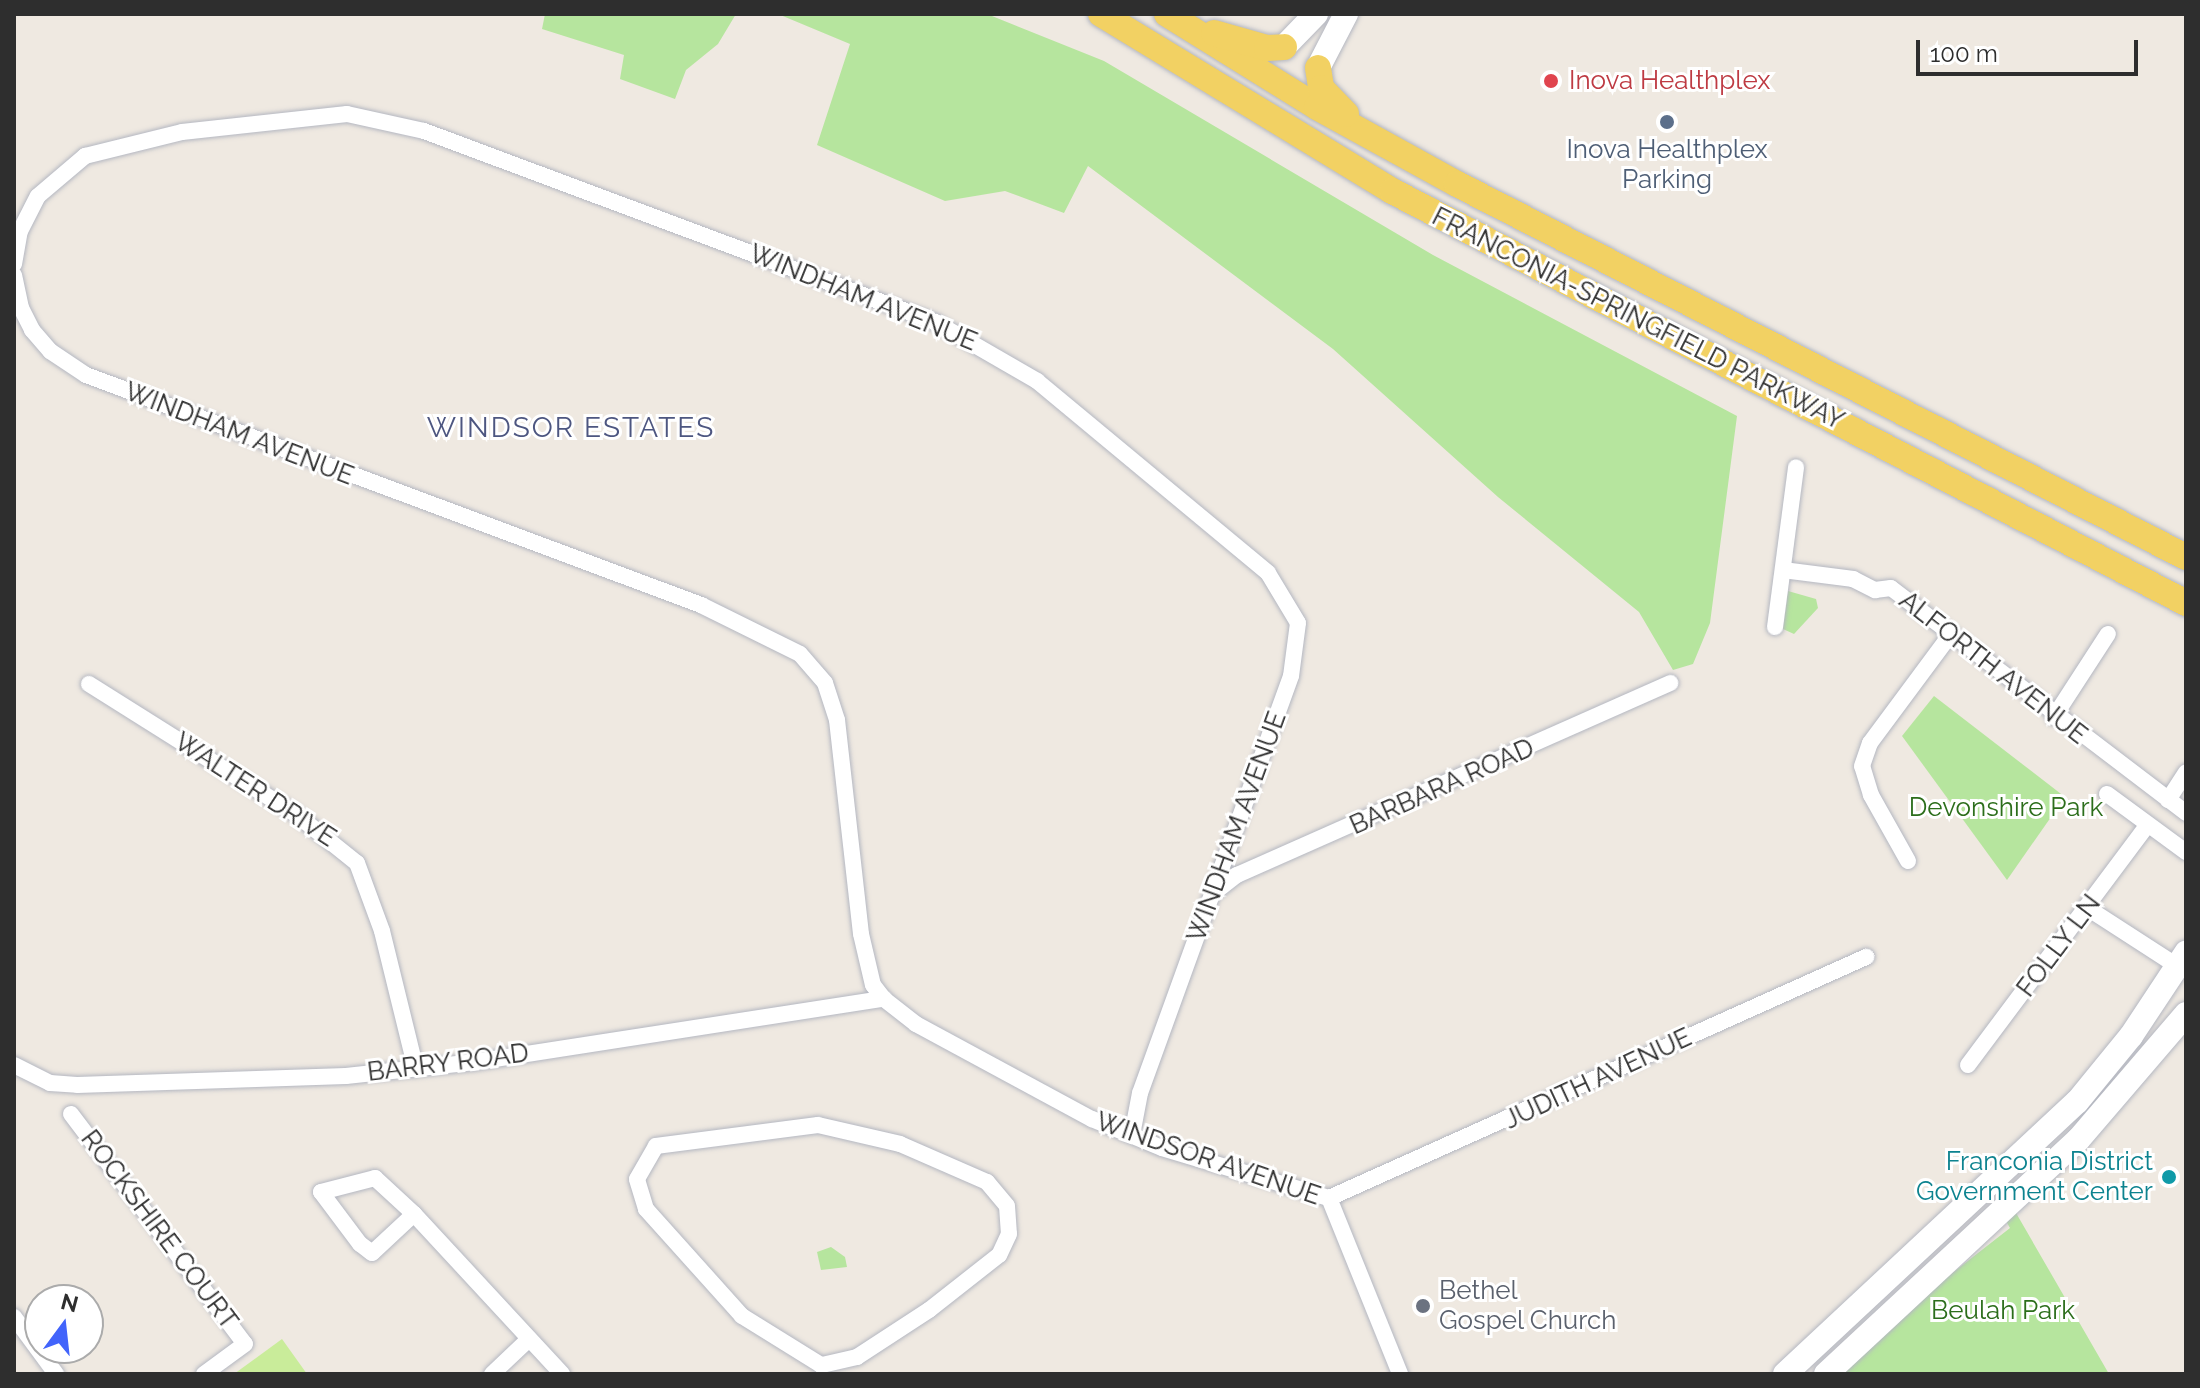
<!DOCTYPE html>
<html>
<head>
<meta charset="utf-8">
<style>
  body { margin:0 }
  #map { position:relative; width:2200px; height:1388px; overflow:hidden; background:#efe9e1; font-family:Raleway,sans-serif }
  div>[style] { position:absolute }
  .green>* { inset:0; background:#b6e59e }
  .pitch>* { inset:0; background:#c9ec9a }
  .roads { filter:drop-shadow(0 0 2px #b4b7c1) drop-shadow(0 0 2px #b4b7c1) }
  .street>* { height:16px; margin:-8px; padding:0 8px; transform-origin:8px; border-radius:8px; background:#fff }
  .secondary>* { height:24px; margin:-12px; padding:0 12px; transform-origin:12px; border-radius:12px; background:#fff }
  .primary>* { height:26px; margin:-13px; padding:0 13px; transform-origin:13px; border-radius:13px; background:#f2d163 }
  .dots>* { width:22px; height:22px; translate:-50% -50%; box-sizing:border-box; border:4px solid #fff; border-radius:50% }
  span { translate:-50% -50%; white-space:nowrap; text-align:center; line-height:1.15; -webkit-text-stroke:6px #fff; paint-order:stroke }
  .health-label { font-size:26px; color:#be3a42 }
  .left { translate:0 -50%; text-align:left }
  .service-label { font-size:26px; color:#4e5e75 }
  .street-label { font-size:26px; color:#2e2e2e }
  .park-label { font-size:26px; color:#2c6e1b }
  .culture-label { font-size:26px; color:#0d838f }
  .right { translate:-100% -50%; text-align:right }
  .worship-label { font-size:26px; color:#5b616d }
  .neighbourhood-label { font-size:28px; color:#4d5680; letter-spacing:2px }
  .frame { position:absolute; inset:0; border:16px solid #2e2e2e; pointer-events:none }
  .north { position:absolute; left:24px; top:1284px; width:80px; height:80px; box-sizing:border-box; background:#fff; border:2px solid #ababab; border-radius:50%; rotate:15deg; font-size:22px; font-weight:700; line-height:32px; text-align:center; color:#2e2e2e }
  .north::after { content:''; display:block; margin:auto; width:28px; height:36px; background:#4264fb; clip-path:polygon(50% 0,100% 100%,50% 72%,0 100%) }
  .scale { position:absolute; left:1916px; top:40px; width:222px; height:36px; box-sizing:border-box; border:4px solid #2e2e2e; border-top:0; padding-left:10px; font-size:24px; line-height:28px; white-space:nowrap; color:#2e2e2e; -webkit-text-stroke:6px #fff; paint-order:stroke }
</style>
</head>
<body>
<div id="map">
  <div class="green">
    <div style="clip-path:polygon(545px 14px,736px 14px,718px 44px,686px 70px,675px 99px,620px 79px,624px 55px,542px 29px)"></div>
    <div style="clip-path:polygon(778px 14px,987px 14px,1104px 61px,1433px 255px,1737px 416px,1710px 623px,1693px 664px,1673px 670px,1639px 612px,1498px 497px,1333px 349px,1088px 166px,1064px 213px,1005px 191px,945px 201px,817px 145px,850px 44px)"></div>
    <div style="clip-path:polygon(1788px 591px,1816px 599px,1818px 608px,1794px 634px,1783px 629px)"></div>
    <div style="clip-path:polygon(1934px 696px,2065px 797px,2007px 880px,1902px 736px)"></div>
    <div style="clip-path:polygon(2012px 1206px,2109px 1374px,1823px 1374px,2010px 1228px,2002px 1214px)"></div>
    <div style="clip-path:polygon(831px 1247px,845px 1257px,847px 1267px,821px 1270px,817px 1252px)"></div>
  </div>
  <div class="pitch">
    <div style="clip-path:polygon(282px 1339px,307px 1374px,234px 1374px)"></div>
  </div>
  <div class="roads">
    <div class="street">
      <div style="left:14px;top:264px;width:34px;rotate:-80deg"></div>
      <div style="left:20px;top:231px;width:39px;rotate:-63deg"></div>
      <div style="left:38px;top:196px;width:62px;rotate:-40.4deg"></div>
      <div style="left:85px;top:156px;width:100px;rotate:-13.9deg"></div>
      <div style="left:182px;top:132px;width:166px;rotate:-6.2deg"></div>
      <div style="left:347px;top:114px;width:79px;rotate:12.4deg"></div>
      <div style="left:424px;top:131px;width:546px;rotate:20.49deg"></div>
      <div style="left:935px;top:322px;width:118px;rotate:30deg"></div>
      <div style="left:1037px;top:381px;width:300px;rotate:39.7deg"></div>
      <div style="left:1268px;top:573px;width:58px;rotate:59deg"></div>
      <div style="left:1298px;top:623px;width:53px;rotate:97.5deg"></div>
      <div style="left:1291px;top:676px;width:443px;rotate:109.9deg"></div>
      <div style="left:1140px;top:1093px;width:43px;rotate:100.8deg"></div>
      <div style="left:14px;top:275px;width:34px;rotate:78deg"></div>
      <div style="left:21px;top:308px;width:25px;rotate:63deg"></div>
      <div style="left:32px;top:330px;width:28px;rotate:49deg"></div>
      <div style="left:50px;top:351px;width:43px;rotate:33.7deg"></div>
      <div style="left:86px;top:375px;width:657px;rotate:20.5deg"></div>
      <div style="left:701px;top:605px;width:110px;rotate:26.3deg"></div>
      <div style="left:800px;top:654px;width:38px;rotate:49deg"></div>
      <div style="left:825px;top:683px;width:39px;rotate:72deg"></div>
      <div style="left:837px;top:720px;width:215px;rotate:83.6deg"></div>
      <div style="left:861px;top:934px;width:52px;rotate:76.8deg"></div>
      <div style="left:873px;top:985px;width:18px;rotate:52deg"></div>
      <div style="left:884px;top:999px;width:41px;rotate:38deg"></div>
      <div style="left:916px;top:1024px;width:200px;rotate:28.4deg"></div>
      <div style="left:1092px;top:1119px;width:76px;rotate:22.5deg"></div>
      <div style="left:1162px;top:1148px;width:174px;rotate:16.7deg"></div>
      <div style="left:1329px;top:1198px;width:190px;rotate:68deg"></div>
      <div style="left:1783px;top:570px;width:71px;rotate:7.3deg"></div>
      <div style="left:1853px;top:579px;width:25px;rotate:27deg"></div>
      <div style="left:1875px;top:590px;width:16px;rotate:-7deg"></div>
      <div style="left:1891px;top:588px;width:371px;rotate:37.3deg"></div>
      <div style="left:1775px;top:627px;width:161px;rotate:-82.5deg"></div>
      <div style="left:89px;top:684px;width:246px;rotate:32.2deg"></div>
      <div style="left:297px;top:815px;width:77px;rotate:38.7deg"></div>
      <div style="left:357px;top:863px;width:72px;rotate:69.8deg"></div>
      <div style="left:382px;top:931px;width:142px;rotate:76.2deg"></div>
      <div style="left:2054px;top:717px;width:99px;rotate:-57deg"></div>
      <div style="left:2107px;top:794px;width:98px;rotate:36.3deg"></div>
      <div style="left:2168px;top:800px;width:33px;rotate:-57deg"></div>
      <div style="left:1908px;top:861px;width:76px;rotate:-119.3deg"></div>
      <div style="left:1871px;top:795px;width:30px;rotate:-107deg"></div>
      <div style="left:1862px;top:766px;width:24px;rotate:-71deg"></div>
      <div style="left:1870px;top:743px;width:136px;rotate:-53.4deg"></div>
      <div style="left:1215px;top:892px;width:28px;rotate:-38deg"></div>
      <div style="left:1237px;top:875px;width:474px;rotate:-23.9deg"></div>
      <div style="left:2089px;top:909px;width:105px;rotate:32.9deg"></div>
      <div style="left:14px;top:1065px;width:40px;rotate:26.6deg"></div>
      <div style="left:50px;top:1083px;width:27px;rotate:4deg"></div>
      <div style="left:77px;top:1085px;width:269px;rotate:-1.9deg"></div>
      <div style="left:346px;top:1076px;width:130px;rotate:-6.2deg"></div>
      <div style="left:475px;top:1062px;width:414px;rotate:-8.8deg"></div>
      <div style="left:1968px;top:1065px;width:299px;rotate:-53.2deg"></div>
      <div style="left:71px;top:1114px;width:288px;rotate:52.9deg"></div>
      <div style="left:245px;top:1344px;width:51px;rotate:143.8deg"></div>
      <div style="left:818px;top:1125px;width:84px;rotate:13deg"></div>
      <div style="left:900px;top:1144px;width:95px;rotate:23.6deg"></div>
      <div style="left:987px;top:1182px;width:31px;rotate:50deg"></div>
      <div style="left:1007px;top:1206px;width:28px;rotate:86deg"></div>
      <div style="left:1009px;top:1234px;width:23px;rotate:115deg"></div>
      <div style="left:999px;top:1255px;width:89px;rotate:141.8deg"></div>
      <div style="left:929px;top:1310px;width:86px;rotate:146.9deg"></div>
      <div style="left:857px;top:1357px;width:37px;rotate:167deg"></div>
      <div style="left:821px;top:1365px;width:93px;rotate:-148.2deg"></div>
      <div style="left:742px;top:1316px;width:144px;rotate:-131.9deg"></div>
      <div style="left:646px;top:1209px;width:31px;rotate:-107deg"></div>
      <div style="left:637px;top:1179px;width:38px;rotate:-60deg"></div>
      <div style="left:656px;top:1146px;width:163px;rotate:-7.4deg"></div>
      <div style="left:375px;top:1178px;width:53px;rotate:42.7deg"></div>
      <div style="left:414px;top:1214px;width:57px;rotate:137.1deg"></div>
      <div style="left:372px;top:1253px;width:15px;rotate:-143deg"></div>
      <div style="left:360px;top:1244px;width:65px;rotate:-126.9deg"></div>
      <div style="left:321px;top:1192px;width:56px;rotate:-14.5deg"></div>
      <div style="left:1329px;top:1198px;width:589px;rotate:-24.17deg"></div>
      <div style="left:414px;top:1214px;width:218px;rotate:47.2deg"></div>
      <div style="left:14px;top:1317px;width:71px;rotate:53.6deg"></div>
      <div style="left:492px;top:1374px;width:50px;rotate:-43.4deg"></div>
    </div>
    <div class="secondary">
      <div style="left:1284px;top:47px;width:46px;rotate:-45.9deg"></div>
      <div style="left:1318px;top:68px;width:61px;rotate:-62.6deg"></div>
      <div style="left:1785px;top:1374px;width:399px;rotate:-43deg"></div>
      <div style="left:2077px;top:1102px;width:85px;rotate:-50.7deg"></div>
      <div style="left:2131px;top:1036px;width:100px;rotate:-56.5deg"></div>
      <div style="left:1826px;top:1374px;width:344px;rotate:-42.9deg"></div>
      <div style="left:2078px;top:1140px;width:166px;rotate:-49.4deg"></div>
    </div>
    <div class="primary">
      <div style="left:1101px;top:14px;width:341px;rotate:31.3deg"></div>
      <div style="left:1392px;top:191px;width:895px;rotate:27.42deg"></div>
      <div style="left:1167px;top:14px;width:176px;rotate:31.8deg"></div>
      <div style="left:1317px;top:107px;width:160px;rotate:28.8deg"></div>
      <div style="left:1457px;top:184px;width:819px;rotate:27.1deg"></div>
      <div style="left:1214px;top:33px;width:55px;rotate:15.8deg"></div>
      <div style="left:1267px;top:48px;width:17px;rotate:-3deg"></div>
      <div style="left:1318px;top:68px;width:20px;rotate:81deg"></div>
      <div style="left:1321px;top:88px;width:36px;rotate:46deg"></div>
    </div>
  </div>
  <div class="dots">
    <div style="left:1551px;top:81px;background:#e0444e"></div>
    <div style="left:1667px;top:122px;background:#5c6f8a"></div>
    <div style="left:2169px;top:1177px;background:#0f9aa8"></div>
    <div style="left:1423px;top:1306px;background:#6b7280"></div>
  </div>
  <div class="health-label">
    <span class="left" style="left:1569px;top:81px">Inova Healthplex</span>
  </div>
  <div class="service-label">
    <span style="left:1667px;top:165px">Inova Healthplex<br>Parking</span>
  </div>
  <div class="street-label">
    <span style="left:863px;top:298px;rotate:22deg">WINDHAM AVENUE</span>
    <span style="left:1638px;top:319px;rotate:27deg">FRANCONIA-SPRINGFIELD PARKWAY</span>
    <span style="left:239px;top:434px;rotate:21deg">WINDHAM AVENUE</span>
    <span style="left:1993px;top:668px;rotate:38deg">ALFORTH AVENUE</span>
    <span style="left:1442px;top:787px;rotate:-24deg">BARBARA ROAD</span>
    <span style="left:255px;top:790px;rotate:33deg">WALTER DRIVE</span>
    <span style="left:1237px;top:827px;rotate:-70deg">WINDHAM AVENUE</span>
    <span style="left:2059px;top:946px;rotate:-53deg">FOLLY LN</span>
    <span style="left:448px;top:1063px;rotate:-7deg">BARRY ROAD</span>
    <span style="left:1598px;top:1079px;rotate:-25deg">JUDITH AVENUE</span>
    <span style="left:1208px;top:1159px;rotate:19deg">WINDSOR AVENUE</span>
    <span style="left:159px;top:1230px;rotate:53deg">ROCKSHIRE COURT</span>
  </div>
  <div class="park-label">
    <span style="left:2006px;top:808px">Devonshire Park</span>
    <span style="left:2003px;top:1311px">Beulah Park</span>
  </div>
  <div class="culture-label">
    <span class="right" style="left:2153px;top:1177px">Franconia District<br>Government Center</span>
  </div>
  <div class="worship-label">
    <span class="left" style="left:1439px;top:1306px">Bethel<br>Gospel Church</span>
  </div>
  <div class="neighbourhood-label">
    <span style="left:571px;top:428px">WINDSOR ESTATES</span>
  </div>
  <div class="frame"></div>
  <div class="north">N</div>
  <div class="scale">100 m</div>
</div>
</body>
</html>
